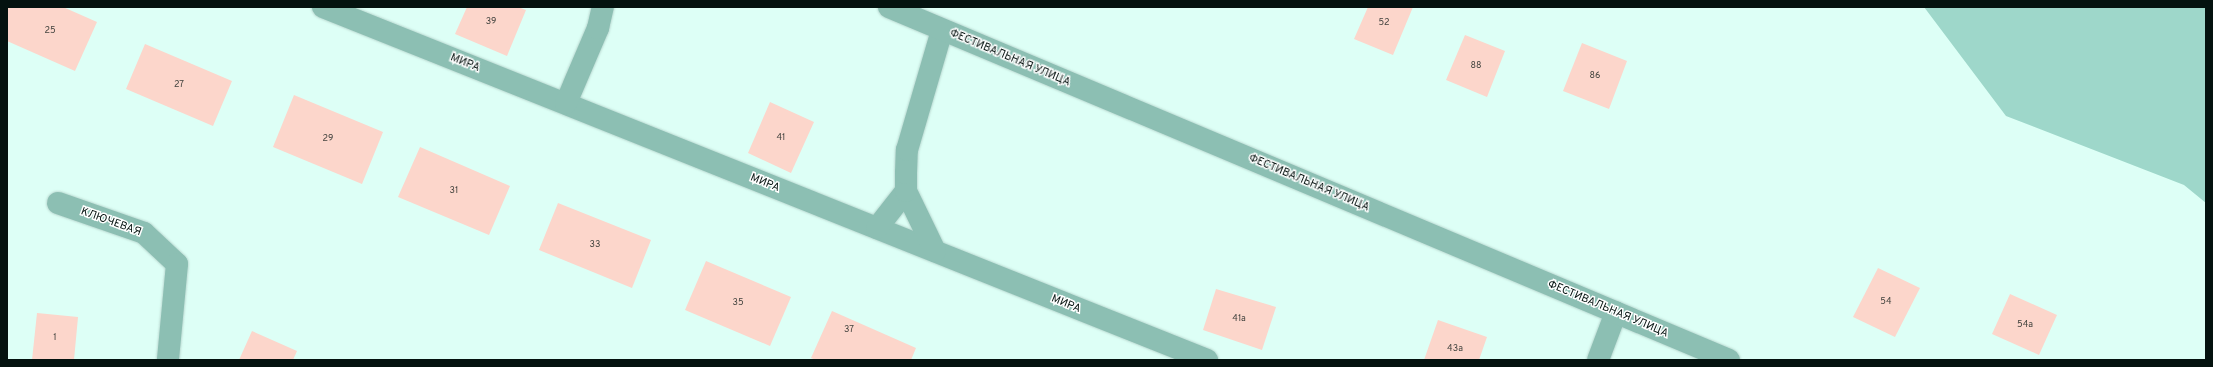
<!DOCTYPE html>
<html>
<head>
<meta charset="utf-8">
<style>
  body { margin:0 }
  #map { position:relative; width:2213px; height:367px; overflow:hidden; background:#ddfff6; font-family:Overpass,sans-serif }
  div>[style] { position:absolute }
  .green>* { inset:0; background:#9ed7ca }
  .building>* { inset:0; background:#fcd6cb }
  .roads { filter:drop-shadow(0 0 1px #bad9d1) drop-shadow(0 0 1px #bad9d1) }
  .minor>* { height:22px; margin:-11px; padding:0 11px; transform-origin:11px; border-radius:11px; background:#8cbfb3 }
  .tertiary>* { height:22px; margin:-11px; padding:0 11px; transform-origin:11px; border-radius:11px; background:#8cbfb3 }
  span { translate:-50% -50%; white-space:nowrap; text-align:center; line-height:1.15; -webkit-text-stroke:3px #fff; paint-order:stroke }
  .number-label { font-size:9px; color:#42433e }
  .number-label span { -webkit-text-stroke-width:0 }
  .street-label { font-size:11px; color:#04120f }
  .frame { position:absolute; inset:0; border:8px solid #04120f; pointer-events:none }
</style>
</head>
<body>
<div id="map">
  <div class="green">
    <div style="clip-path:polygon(1924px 7px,2206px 7px,2206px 203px,2184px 185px,2006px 116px)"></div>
  </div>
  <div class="building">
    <div style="clip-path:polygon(7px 7px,63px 7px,97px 22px,75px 71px,7px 41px)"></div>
    <div style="clip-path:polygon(467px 7px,518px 7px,526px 10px,507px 56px,455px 34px)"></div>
    <div style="clip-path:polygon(1368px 7px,1413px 7px,1393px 55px,1354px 39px)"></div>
    <div style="clip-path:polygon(1465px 35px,1505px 51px,1487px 97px,1446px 80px)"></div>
    <div style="clip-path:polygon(1582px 43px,1627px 61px,1609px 109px,1563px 91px)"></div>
    <div style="clip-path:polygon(145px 44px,232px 81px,213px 126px,126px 89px)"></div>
    <div style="clip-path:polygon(294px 95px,383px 132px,362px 184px,273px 147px)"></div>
    <div style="clip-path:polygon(770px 102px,814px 122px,791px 173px,748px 153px)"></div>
    <div style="clip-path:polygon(420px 147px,510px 186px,489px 235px,398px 197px)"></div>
    <div style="clip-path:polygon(558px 203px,651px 240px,632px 288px,539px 250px)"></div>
    <div style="clip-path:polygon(706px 261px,791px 297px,770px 346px,685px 310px)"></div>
    <div style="clip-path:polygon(1878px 268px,1920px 288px,1895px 337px,1853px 317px)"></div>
    <div style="clip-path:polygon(1216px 289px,1276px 307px,1262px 350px,1203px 330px)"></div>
    <div style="clip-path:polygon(2010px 294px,2057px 315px,2039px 355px,1992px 334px)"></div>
    <div style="clip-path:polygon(832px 311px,916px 348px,911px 360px,816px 360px,811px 358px)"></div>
    <div style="clip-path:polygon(37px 313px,78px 317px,74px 360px,32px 360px)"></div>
    <div style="clip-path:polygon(1438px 320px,1487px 337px,1479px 360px,1424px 360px)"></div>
    <div style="clip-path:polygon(252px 331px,297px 351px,293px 360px,239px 360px)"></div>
  </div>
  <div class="roads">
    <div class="minor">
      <div style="left:323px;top:7px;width:952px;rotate:21.77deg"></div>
      <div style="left:566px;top:103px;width:82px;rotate:-66.9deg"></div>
      <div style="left:598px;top:28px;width:22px;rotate:-77deg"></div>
      <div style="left:58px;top:203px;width:91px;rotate:19.2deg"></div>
      <div style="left:144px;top:233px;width:45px;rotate:43.2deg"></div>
      <div style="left:177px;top:264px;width:96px;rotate:95.4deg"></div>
      <div style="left:877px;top:228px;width:47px;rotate:-51.9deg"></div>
      <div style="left:935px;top:251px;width:67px;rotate:-115.8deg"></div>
      <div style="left:906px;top:191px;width:18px;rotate:-90deg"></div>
      <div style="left:906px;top:173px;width:23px;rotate:-88deg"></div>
      <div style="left:907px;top:150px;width:125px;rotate:-73.7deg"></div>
      <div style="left:1598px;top:360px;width:51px;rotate:-69.4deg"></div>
    </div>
    <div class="tertiary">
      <div style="left:889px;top:7px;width:911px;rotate:22.79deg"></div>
    </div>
  </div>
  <div class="number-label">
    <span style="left:491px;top:22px">39</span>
    <span style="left:1384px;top:23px">52</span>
    <span style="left:50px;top:31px">25</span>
    <span style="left:1476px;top:66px">88</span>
    <span style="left:1595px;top:76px">86</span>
    <span style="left:179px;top:85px">27</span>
    <span style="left:781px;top:138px">41</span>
    <span style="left:328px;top:139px">29</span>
    <span style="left:454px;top:191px">31</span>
    <span style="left:595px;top:245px">33</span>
    <span style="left:1886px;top:302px">54</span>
    <span style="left:738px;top:303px">35</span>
    <span style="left:1239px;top:319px">41а</span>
    <span style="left:2025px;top:325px">54а</span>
    <span style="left:849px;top:330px">37</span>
    <span style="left:55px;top:338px">1</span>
    <span style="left:1455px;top:349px">43а</span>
  </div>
  <div class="street-label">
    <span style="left:1010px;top:58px;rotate:23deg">ФЕСТИВАЛЬНАЯ УЛИЦА</span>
    <span style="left:465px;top:63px;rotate:22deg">МИРА</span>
    <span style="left:765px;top:183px;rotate:22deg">МИРА</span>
    <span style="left:1309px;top:183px;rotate:23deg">ФЕСТИВАЛЬНАЯ УЛИЦА</span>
    <span style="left:111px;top:222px;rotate:20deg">КЛЮЧЕВАЯ</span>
    <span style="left:1066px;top:304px;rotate:22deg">МИРА</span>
    <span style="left:1608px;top:309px;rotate:23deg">ФЕСТИВАЛЬНАЯ УЛИЦА</span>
  </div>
  <div class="frame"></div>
</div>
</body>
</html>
